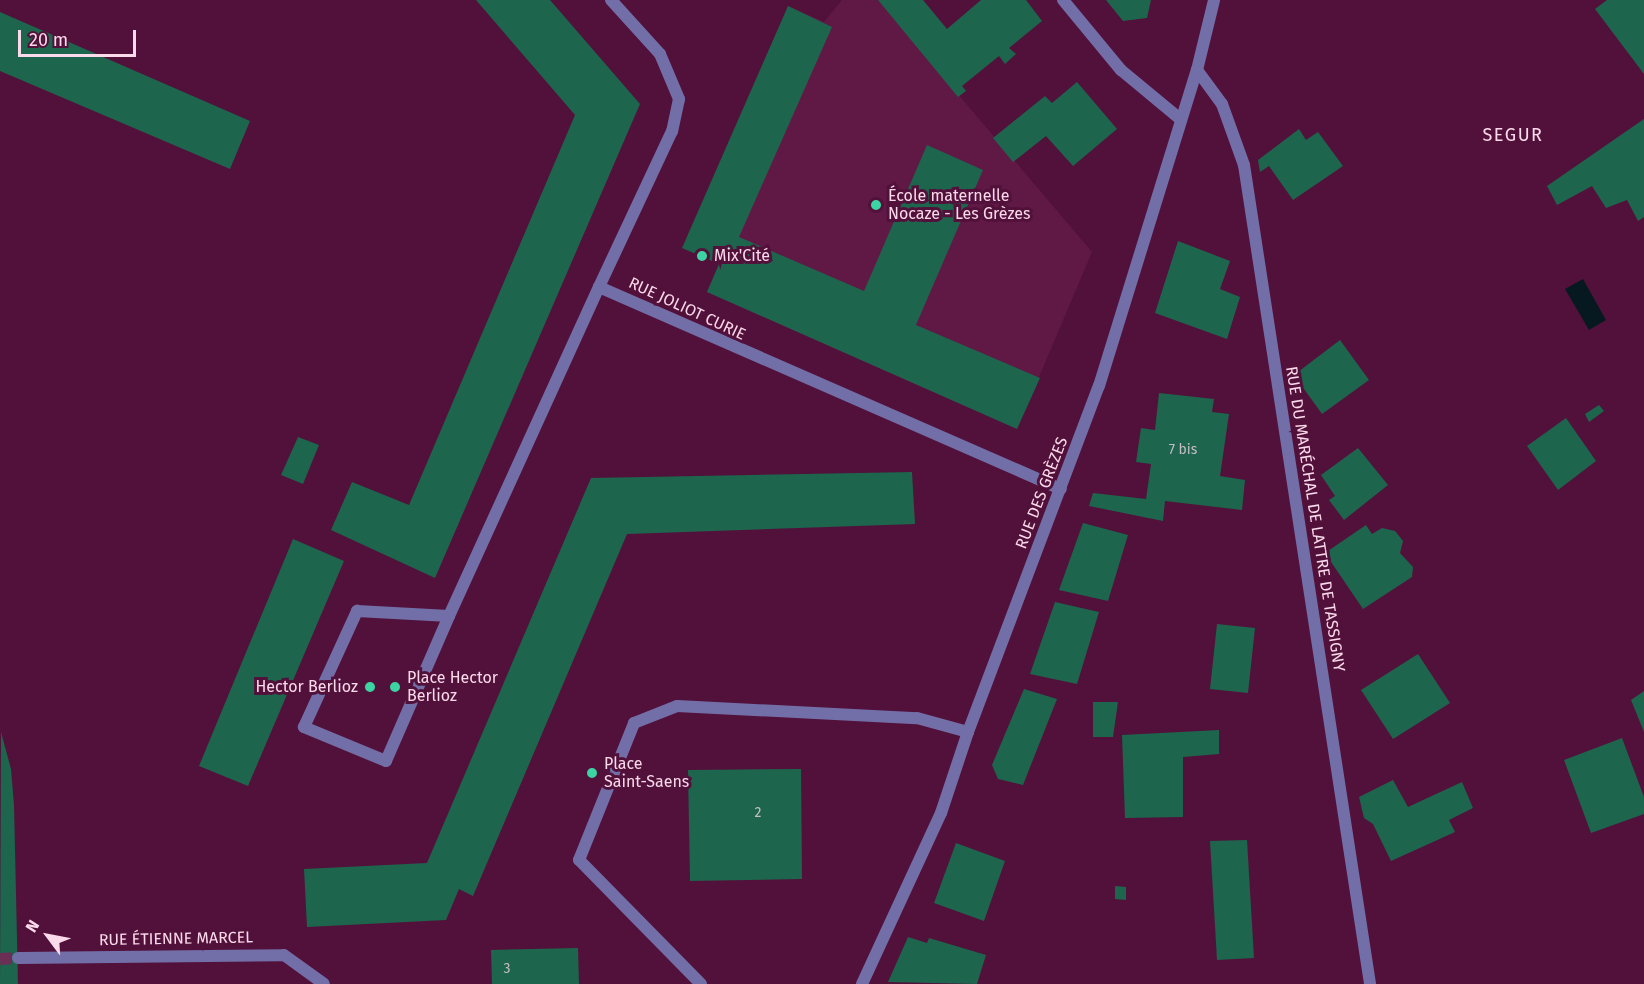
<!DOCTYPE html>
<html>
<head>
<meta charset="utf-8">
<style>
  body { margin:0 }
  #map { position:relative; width:1644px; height:984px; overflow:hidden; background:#52113a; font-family:"Fira Sans",sans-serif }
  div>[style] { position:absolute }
  .built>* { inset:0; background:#601945 }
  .water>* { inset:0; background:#071920 }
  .building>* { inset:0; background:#1d654d }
  .minor-tunnel>* { height:12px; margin-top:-6px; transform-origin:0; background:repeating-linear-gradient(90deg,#6b2f55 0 12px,transparent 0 18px) }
  .minor>* { height:12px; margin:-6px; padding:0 6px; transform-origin:6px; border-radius:6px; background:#726ea8 }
  .tertiary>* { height:12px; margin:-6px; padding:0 6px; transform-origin:6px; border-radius:6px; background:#726ea8 }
  .dots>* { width:16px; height:16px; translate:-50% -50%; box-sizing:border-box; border:3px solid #52113a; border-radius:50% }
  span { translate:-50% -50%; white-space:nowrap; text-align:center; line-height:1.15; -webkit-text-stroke:6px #52113a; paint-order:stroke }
  .number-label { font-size:14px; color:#c4bdc4 }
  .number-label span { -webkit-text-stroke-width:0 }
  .poi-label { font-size:16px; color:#fbdaeb }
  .left { translate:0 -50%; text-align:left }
  .right { translate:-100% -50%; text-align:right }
  .street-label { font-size:16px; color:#fbdaeb }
  .neighbourhood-label { font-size:18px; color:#fbdaeb; letter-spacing:1.5px }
  .north { position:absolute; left:18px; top:906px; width:60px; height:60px; -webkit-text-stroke:4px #52113a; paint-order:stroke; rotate:302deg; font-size:16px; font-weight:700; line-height:24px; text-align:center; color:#fbdaeb }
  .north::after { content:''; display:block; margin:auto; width:21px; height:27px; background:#fbdaeb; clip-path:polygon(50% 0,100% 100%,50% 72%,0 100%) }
  .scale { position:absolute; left:18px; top:30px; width:118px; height:27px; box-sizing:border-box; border:3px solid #fbdaeb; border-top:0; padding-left:8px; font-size:18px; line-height:21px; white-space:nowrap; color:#fbdaeb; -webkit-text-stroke:4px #52113a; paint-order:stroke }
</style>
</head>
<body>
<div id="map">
  <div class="built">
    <div style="clip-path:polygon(842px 0,878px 0,1092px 252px,1017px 429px,707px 292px,719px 264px,788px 6px,824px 22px)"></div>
  </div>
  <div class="water">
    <div style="clip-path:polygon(1583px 279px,1606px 320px,1589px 330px,1565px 289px)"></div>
  </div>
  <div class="building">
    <div style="clip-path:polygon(476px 0,550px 0,640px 104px,435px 578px,331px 530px,352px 482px,409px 505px,575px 115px)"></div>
    <div style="clip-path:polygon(878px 0,923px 0,947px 29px,981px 0,1026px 0,1042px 21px,1009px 48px,1016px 54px,1005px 64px,999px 56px,962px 86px,966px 91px,958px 97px)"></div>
    <div style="clip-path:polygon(1106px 0,1151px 0,1147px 18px,1123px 21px)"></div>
    <div style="clip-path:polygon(1607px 0,1644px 0,1644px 74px,1595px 9px)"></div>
    <div style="clip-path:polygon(788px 6px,832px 27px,739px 237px,864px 291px,927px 145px,983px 170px,916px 325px,1040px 378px,1017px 429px,707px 292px,719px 264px,682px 248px)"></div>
    <div style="clip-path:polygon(0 12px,250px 121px,230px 169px,0 71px)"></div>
    <div style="clip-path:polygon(1077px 82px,1117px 129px,1073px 166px,1046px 136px,1013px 162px,993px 138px,1045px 96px,1052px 103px)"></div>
    <div style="clip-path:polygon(1644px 119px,1644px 217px,1638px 221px,1627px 200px,1606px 208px,1592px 186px,1557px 205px,1547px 186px)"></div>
    <div style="clip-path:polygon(1299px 129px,1306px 140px,1318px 132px,1343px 166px,1293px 200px,1269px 166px,1260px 172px,1258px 160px)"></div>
    <div style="clip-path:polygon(1178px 241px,1230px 261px,1220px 289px,1240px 297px,1227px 339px,1155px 313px)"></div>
    <div style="clip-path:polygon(1340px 340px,1369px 380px,1322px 414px,1294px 375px)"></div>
    <div style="clip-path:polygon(1159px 393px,1214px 399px,1212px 412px,1229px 414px,1220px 476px,1245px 480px,1242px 510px,1165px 501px,1163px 521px,1089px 506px,1093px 493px,1146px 499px,1151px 464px,1136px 462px,1141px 428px,1155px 430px)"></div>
    <div style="clip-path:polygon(1599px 405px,1604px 411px,1589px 422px,1585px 414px)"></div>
    <div style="clip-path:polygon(1566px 418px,1596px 461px,1558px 490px,1527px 446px)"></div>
    <div style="clip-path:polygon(298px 437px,319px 445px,303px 484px,281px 475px)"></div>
    <div style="clip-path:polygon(1358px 448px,1388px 485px,1344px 520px,1329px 500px,1335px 496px,1321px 475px)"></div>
    <div style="clip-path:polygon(912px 472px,915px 524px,627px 534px,473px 896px,459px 889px,446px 920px,307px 927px,304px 869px,427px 863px,591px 478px)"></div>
    <div style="clip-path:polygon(1083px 523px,1128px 535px,1108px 601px,1059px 590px)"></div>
    <div style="clip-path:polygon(1366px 525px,1372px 534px,1382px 528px,1395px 531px,1403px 541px,1400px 553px,1413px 567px,1412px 577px,1363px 609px,1325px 553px)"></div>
    <div style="clip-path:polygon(293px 539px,344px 561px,248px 786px,199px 766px)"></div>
    <div style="clip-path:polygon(1055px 602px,1099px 612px,1077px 684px,1030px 674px)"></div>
    <div style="clip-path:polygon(1217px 624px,1255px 628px,1248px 693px,1210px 689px)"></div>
    <div style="clip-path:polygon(1418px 654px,1450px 703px,1393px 739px,1361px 690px)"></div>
    <div style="clip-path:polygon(1024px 689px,1057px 699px,1023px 785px,998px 779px,992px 765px)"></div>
    <div style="clip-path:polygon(1644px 691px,1644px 732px,1631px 700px)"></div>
    <div style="clip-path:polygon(1093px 702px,1118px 702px,1113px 737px,1093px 737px)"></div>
    <div style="clip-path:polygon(1219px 730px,1219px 754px,1183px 757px,1183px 817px,1125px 818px,1122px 735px)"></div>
    <div style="clip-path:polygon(1px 732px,11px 769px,14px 805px,18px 984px,0 984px)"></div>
    <div style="clip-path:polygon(1622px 738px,1644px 797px,1644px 814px,1591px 833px,1564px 760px)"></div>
    <div style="clip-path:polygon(801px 769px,802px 879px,690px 881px,688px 770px)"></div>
    <div style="clip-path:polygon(1393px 780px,1408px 807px,1462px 782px,1473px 808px,1449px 820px,1455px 832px,1391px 861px,1373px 824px,1364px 818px,1359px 797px)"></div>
    <div style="clip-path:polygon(1247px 840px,1254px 958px,1217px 960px,1210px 841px)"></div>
    <div style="clip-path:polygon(956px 843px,1005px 861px,984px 921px,934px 903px)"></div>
    <div style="clip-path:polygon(1115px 886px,1126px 887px,1126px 900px,1115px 899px)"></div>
    <div style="clip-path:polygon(908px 937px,927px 943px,929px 938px,986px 955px,977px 984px,888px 982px)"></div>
    <div style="clip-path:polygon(578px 948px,579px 984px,492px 984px,491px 950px)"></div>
  </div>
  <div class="minor-tunnel">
    <div style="left:0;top:959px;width:18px;rotate:-3deg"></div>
  </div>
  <div class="minor">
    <div style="left:611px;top:0;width:73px;rotate:47.8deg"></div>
    <div style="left:660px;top:54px;width:49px;rotate:67.1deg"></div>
    <div style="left:679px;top:99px;width:33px;rotate:102deg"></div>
    <div style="left:672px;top:131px;width:172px;rotate:115.1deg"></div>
    <div style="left:599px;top:287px;width:504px;rotate:23.62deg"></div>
    <div style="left:1063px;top:0;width:91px;rotate:50.4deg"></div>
    <div style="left:1121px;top:70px;width:75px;rotate:39.6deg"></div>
    <div style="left:1197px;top:70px;width:42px;rotate:53.7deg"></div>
    <div style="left:1222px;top:104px;width:65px;rotate:70.2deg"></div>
    <div style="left:1244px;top:165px;width:829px;rotate:81.25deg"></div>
    <div style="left:449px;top:616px;width:158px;rotate:113.5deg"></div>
    <div style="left:386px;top:761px;width:89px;rotate:-157.5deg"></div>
    <div style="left:304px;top:727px;width:128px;rotate:-65.4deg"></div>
    <div style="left:357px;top:611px;width:92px;rotate:3.1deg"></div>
    <div style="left:449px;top:616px;width:362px;rotate:-65.5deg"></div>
    <div style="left:18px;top:958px;width:266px;rotate:-0.6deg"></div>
    <div style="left:284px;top:955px;width:49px;rotate:35.9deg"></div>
    <div style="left:701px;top:984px;width:174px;rotate:-134.5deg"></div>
    <div style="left:579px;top:860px;width:148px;rotate:-68.1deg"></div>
    <div style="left:634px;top:723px;width:46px;rotate:-21.6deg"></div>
    <div style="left:677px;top:706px;width:240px;rotate:2.9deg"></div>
    <div style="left:917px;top:718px;width:53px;rotate:15.4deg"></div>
  </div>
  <div class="tertiary">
    <div style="left:862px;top:984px;width:188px;rotate:-65.2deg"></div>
    <div style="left:941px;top:813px;width:85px;rotate:-71.6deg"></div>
    <div style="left:968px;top:732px;width:370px;rotate:-69.3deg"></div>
    <div style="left:1099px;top:386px;width:331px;rotate:-72.8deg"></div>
    <div style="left:1197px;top:70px;width:72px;rotate:-76.3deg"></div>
  </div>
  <div class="dots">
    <div style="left:876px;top:205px;background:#3dd4a3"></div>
    <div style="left:702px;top:256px;background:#3dd4a3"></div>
    <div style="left:370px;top:687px;background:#3dd4a3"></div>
    <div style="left:395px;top:687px;background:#3dd4a3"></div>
    <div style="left:592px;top:773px;background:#3dd4a3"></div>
  </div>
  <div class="number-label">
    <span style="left:1183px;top:450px">7 bis</span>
    <span style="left:758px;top:813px">2</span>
    <span style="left:507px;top:969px">3</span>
  </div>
  <div class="poi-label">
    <span class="left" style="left:888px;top:205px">École maternelle<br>Nocaze - Les Grèzes</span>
    <span class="left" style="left:714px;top:256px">Mix'Cité</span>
    <span class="left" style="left:407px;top:687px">Place Hector<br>Berlioz</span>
    <span class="right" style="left:358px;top:687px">Hector Berlioz</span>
    <span class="left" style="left:604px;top:773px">Place<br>Saint-Saens</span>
  </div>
  <div class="street-label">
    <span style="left:687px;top:309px;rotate:25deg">RUE JOLIOT CURIE</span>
    <span style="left:1042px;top:493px;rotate:-69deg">RUE DES GRÈZES</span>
    <span style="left:1315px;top:519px;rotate:81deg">RUE DU MARÉCHAL DE LATTRE DE TASSIGNY</span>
    <span style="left:176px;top:939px;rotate:-1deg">RUE ÉTIENNE MARCEL</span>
  </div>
  <div class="neighbourhood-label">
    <span style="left:1513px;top:135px">SEGUR</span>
  </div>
  <div class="north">N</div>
  <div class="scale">20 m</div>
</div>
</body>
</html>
